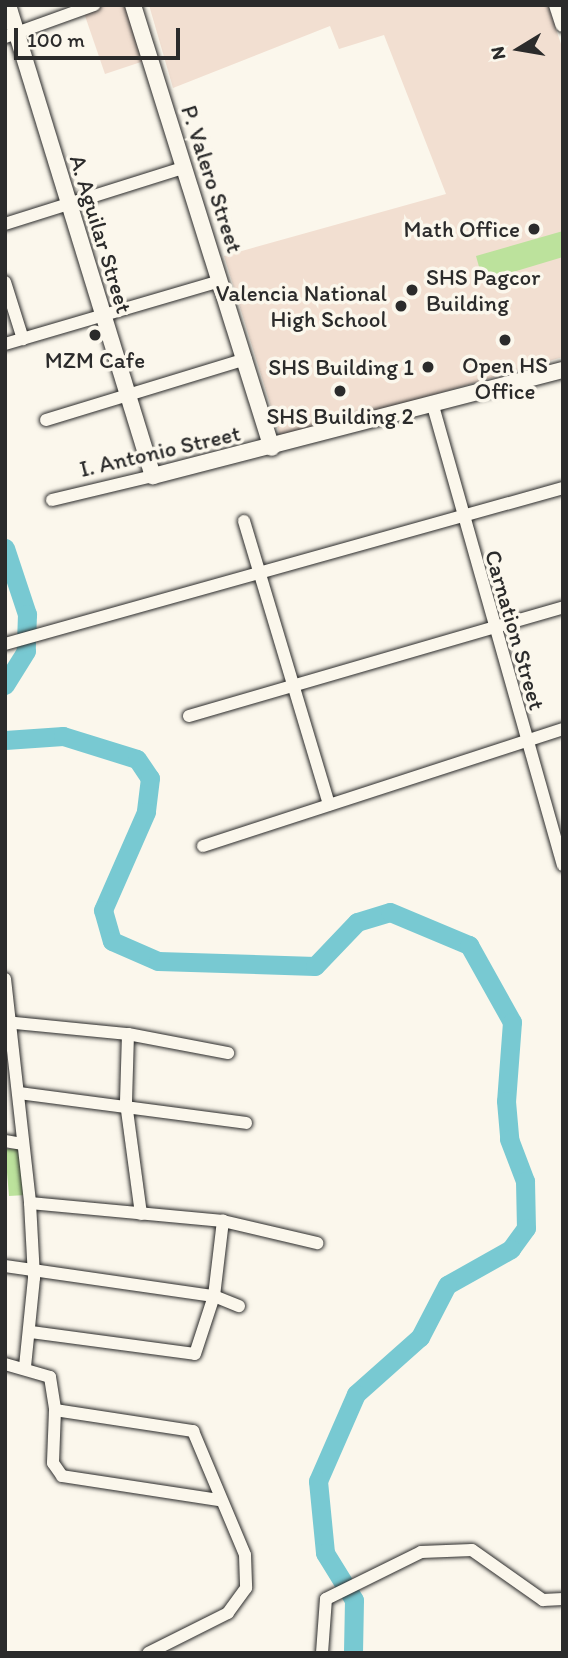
<!DOCTYPE html>
<html>
<head>
<meta charset="utf-8">
<style>
  body { margin:0 }
  #map { position:relative; width:568px; height:1658px; overflow:hidden; background:#fbf7ec; font-family:Itim,sans-serif }
  div>[style] { position:absolute }
  .built>* { inset:0; background:#f2dfd1 }
  .green>* { inset:0; background:#bce29c }
  .river>* { height:19px; margin:-9.5px; padding:0 9.5px; transform-origin:9.5px; border-radius:9.5px; background:#78c9d2 }
  .roads { filter:drop-shadow(0 0 2px #2b2b2b) drop-shadow(0 0 2px #2b2b2b) }
  .minor>* { height:12px; margin:-6px; padding:0 6px; transform-origin:6px; border-radius:6px; background:#fbf7ec }
  .tertiary>* { height:16px; margin:-8px; padding:0 8px; transform-origin:8px; border-radius:8px; background:#fbf7ec }
  .dots>* { width:19px; height:19px; translate:-50% -50%; box-sizing:border-box; border:4px solid #fbf7ec; border-radius:50% }
  span { translate:-50% -50%; white-space:nowrap; text-align:center; line-height:1.15; -webkit-text-stroke:7px #fbf7ec; paint-order:stroke }
  .street-label { font-size:23px; color:#2b2b2b }
  .poi-label { font-size:23px; color:#2b2b2b }
  .right { translate:-100% -50%; text-align:right }
  .left { translate:0 -50%; text-align:left }
  .frame { position:absolute; inset:0; border:7px solid #2b2b2b; pointer-events:none }
  .north { position:absolute; left:484px; top:14px; width:70px; height:70px; -webkit-text-stroke:5px #fbf7ec; paint-order:stroke; rotate:259deg; font-size:19px; font-weight:700; line-height:28px; text-align:center; color:#2b2b2b }
  .north::after { content:''; display:block; margin:auto; width:24px; height:32px; background:#2b2b2b; clip-path:polygon(50% 0,100% 100%,50% 72%,0 100%) }
  .scale { position:absolute; left:14px; top:28px; width:166px; height:32px; box-sizing:border-box; border:4px solid #2b2b2b; border-top:0; padding-left:9px; font-size:21px; line-height:24px; white-space:nowrap; color:#2b2b2b; -webkit-text-stroke:5px #fbf7ec; paint-order:stroke }
</style>
</head>
<body>
<div id="map">
  <div class="built">
    <div style="clip-path:polygon(107px 5px,129px 5px,144px 61px,105px 74px,84px 13px)"></div>
    <div style="clip-path:polygon(149px 5px,548px 5px,563px 50px,563px 357px,281px 439px,224px 256px,446px 194px,384px 35px,339px 49px,330px 26px,173px 88px)"></div>
  </div>
  <div class="green">
    <div style="clip-path:polygon(563px 231px,563px 257px,483px 281px,476px 256px)"></div>
    <div style="clip-path:polygon(5px 1149px,20px 1149px,26px 1195px,9px 1196px)"></div>
  </div>
  <div class="river">
    <div style="left:5px;top:548px;width:70px;rotate:71.6deg"></div>
    <div style="left:27px;top:614px;width:37px;rotate:92deg"></div>
    <div style="left:26px;top:651px;width:40px;rotate:122deg"></div>
    <div style="left:5px;top:740px;width:58px;rotate:-3.9deg"></div>
    <div style="left:63px;top:736px;width:77px;rotate:17.3deg"></div>
    <div style="left:137px;top:759px;width:23px;rotate:56deg"></div>
    <div style="left:150px;top:778px;width:34px;rotate:97deg"></div>
    <div style="left:146px;top:812px;width:107px;rotate:113.7deg"></div>
    <div style="left:103px;top:910px;width:32px;rotate:74deg"></div>
    <div style="left:112px;top:941px;width:50px;rotate:23.5deg"></div>
    <div style="left:158px;top:961px;width:157px;rotate:1.8deg"></div>
    <div style="left:315px;top:966px;width:61px;rotate:-46.3deg"></div>
    <div style="left:357px;top:922px;width:34px;rotate:-17deg"></div>
    <div style="left:390px;top:912px;width:86px;rotate:22.7deg"></div>
    <div style="left:469px;top:945px;width:88px;rotate:60.8deg"></div>
    <div style="left:512px;top:1022px;width:79px;rotate:94.3deg"></div>
    <div style="left:506px;top:1101px;width:38px;rotate:85deg"></div>
    <div style="left:509px;top:1139px;width:45px;rotate:69.1deg"></div>
    <div style="left:525px;top:1181px;width:47px;rotate:88.8deg"></div>
    <div style="left:526px;top:1228px;width:26px;rotate:126deg"></div>
    <div style="left:511px;top:1249px;width:73px;rotate:150.6deg"></div>
    <div style="left:447px;top:1285px;width:59px;rotate:117.4deg"></div>
    <div style="left:420px;top:1337px;width:86px;rotate:138.3deg"></div>
    <div style="left:356px;top:1394px;width:95px;rotate:113.6deg"></div>
    <div style="left:318px;top:1481px;width:72px;rotate:84.4deg"></div>
    <div style="left:325px;top:1553px;width:55px;rotate:58.3deg"></div>
    <div style="left:354px;top:1600px;width:53px;rotate:91.1deg"></div>
  </div>
  <div class="roads">
    <div class="minor">
      <div style="left:5px;top:37px;width:95px;rotate:-19.8deg"></div>
      <div style="left:5px;top:224px;width:187px;rotate:-17.5deg"></div>
      <div style="left:5px;top:282px;width:60px;rotate:72.5deg"></div>
      <div style="left:5px;top:344px;width:225px;rotate:-16.3deg"></div>
      <div style="left:433px;top:406px;width:477px;rotate:74.2deg"></div>
      <div style="left:46px;top:420px;width:209px;rotate:-17deg"></div>
      <div style="left:52px;top:500px;width:104px;rotate:-13.4deg"></div>
      <div style="left:244px;top:521px;width:296px;rotate:73.3deg"></div>
      <div style="left:5px;top:644px;width:579px;rotate:-15.62deg"></div>
      <div style="left:189px;top:716px;width:390px;rotate:-16.2deg"></div>
      <div style="left:203px;top:846px;width:379px;rotate:-18deg"></div>
      <div style="left:5px;top:979px;width:225px;rotate:83.6deg"></div>
      <div style="left:30px;top:1203px;width:75px;rotate:86.9deg"></div>
      <div style="left:34px;top:1278px;width:89px;rotate:95.8deg"></div>
      <div style="left:5px;top:1022px;width:124px;rotate:5.6deg"></div>
      <div style="left:128px;top:1034px;width:69px;rotate:91.7deg"></div>
      <div style="left:126px;top:1103px;width:112px;rotate:82.3deg"></div>
      <div style="left:128px;top:1034px;width:102px;rotate:10.8deg"></div>
      <div style="left:19px;top:1093px;width:229px;rotate:7.5deg"></div>
      <div style="left:5px;top:1141px;width:17px;rotate:10deg"></div>
      <div style="left:30px;top:1203px;width:194px;rotate:5.3deg"></div>
      <div style="left:223px;top:1221px;width:97px;rotate:13.2deg"></div>
      <div style="left:5px;top:1266px;width:211px;rotate:8.2deg"></div>
      <div style="left:214px;top:1296px;width:27px;rotate:22deg"></div>
      <div style="left:31px;top:1332px;width:165px;rotate:7.6deg"></div>
      <div style="left:195px;top:1354px;width:61px;rotate:-71.9deg"></div>
      <div style="left:214px;top:1296px;width:76px;rotate:-83.2deg"></div>
      <div style="left:5px;top:1364px;width:47px;rotate:16.1deg"></div>
      <div style="left:50px;top:1377px;width:33px;rotate:81deg"></div>
      <div style="left:55px;top:1410px;width:140px;rotate:8.7deg"></div>
      <div style="left:193px;top:1431px;width:134px;rotate:67.2deg"></div>
      <div style="left:245px;top:1555px;width:33px;rotate:88deg"></div>
      <div style="left:246px;top:1588px;width:31px;rotate:126deg"></div>
      <div style="left:228px;top:1613px;width:89px;rotate:153.4deg"></div>
      <div style="left:55px;top:1410px;width:53px;rotate:92.2deg"></div>
      <div style="left:53px;top:1463px;width:16px;rotate:55deg"></div>
      <div style="left:62px;top:1476px;width:159px;rotate:8.7deg"></div>
      <div style="left:322px;top:1653px;width:54px;rotate:-85.8deg"></div>
      <div style="left:326px;top:1599px;width:106px;rotate:-26.3deg"></div>
      <div style="left:421px;top:1552px;width:51px;rotate:-2.2deg"></div>
      <div style="left:472px;top:1550px;width:87px;rotate:35.2deg"></div>
      <div style="left:543px;top:1600px;width:20px;rotate:-3deg"></div>
    </div>
    <div class="tertiary">
      <div style="left:8px;top:5px;width:493px;rotate:72.9deg"></div>
      <div style="left:153px;top:476px;width:423px;rotate:-14.5deg"></div>
      <div style="left:133px;top:5px;width:464px;rotate:72.6deg"></div>
      <div style="left:557px;top:5px;width:20px;rotate:72deg"></div>
    </div>
  </div>
  <div class="dots">
    <div style="left:534px;top:229px;background:#2b2b2b"></div>
    <div style="left:412px;top:290px;background:#2b2b2b"></div>
    <div style="left:401px;top:306px;background:#2b2b2b"></div>
    <div style="left:95px;top:335px;background:#2b2b2b"></div>
    <div style="left:505px;top:340px;background:#2b2b2b"></div>
    <div style="left:428px;top:367px;background:#2b2b2b"></div>
    <div style="left:340px;top:391px;background:#2b2b2b"></div>
  </div>
  <div class="street-label">
    <span style="left:212px;top:179px;rotate:72deg">P. Valero Street</span>
    <span style="left:101px;top:234px;rotate:73deg">A. Aguilar Street</span>
    <span style="left:160px;top:451px;rotate:-13deg">I. Antonio Street</span>
    <span style="left:515px;top:630px;rotate:74deg">Carnation Street</span>
  </div>
  <div class="poi-label">
    <span class="right" style="left:520px;top:229px">Math Office</span>
    <span class="left" style="left:426px;top:290px">SHS Pagcor<br>Building</span>
    <span class="right" style="left:387px;top:306px">Valencia National<br>High School</span>
    <span style="left:95px;top:360px">MZM Cafe</span>
    <span style="left:505px;top:378px">Open HS<br>Office</span>
    <span class="right" style="left:414px;top:367px">SHS Building 1</span>
    <span style="left:340px;top:416px">SHS Building 2</span>
  </div>
  <div class="frame"></div>
  <div class="north">N</div>
  <div class="scale">100 m</div>
</div>
</body>
</html>
